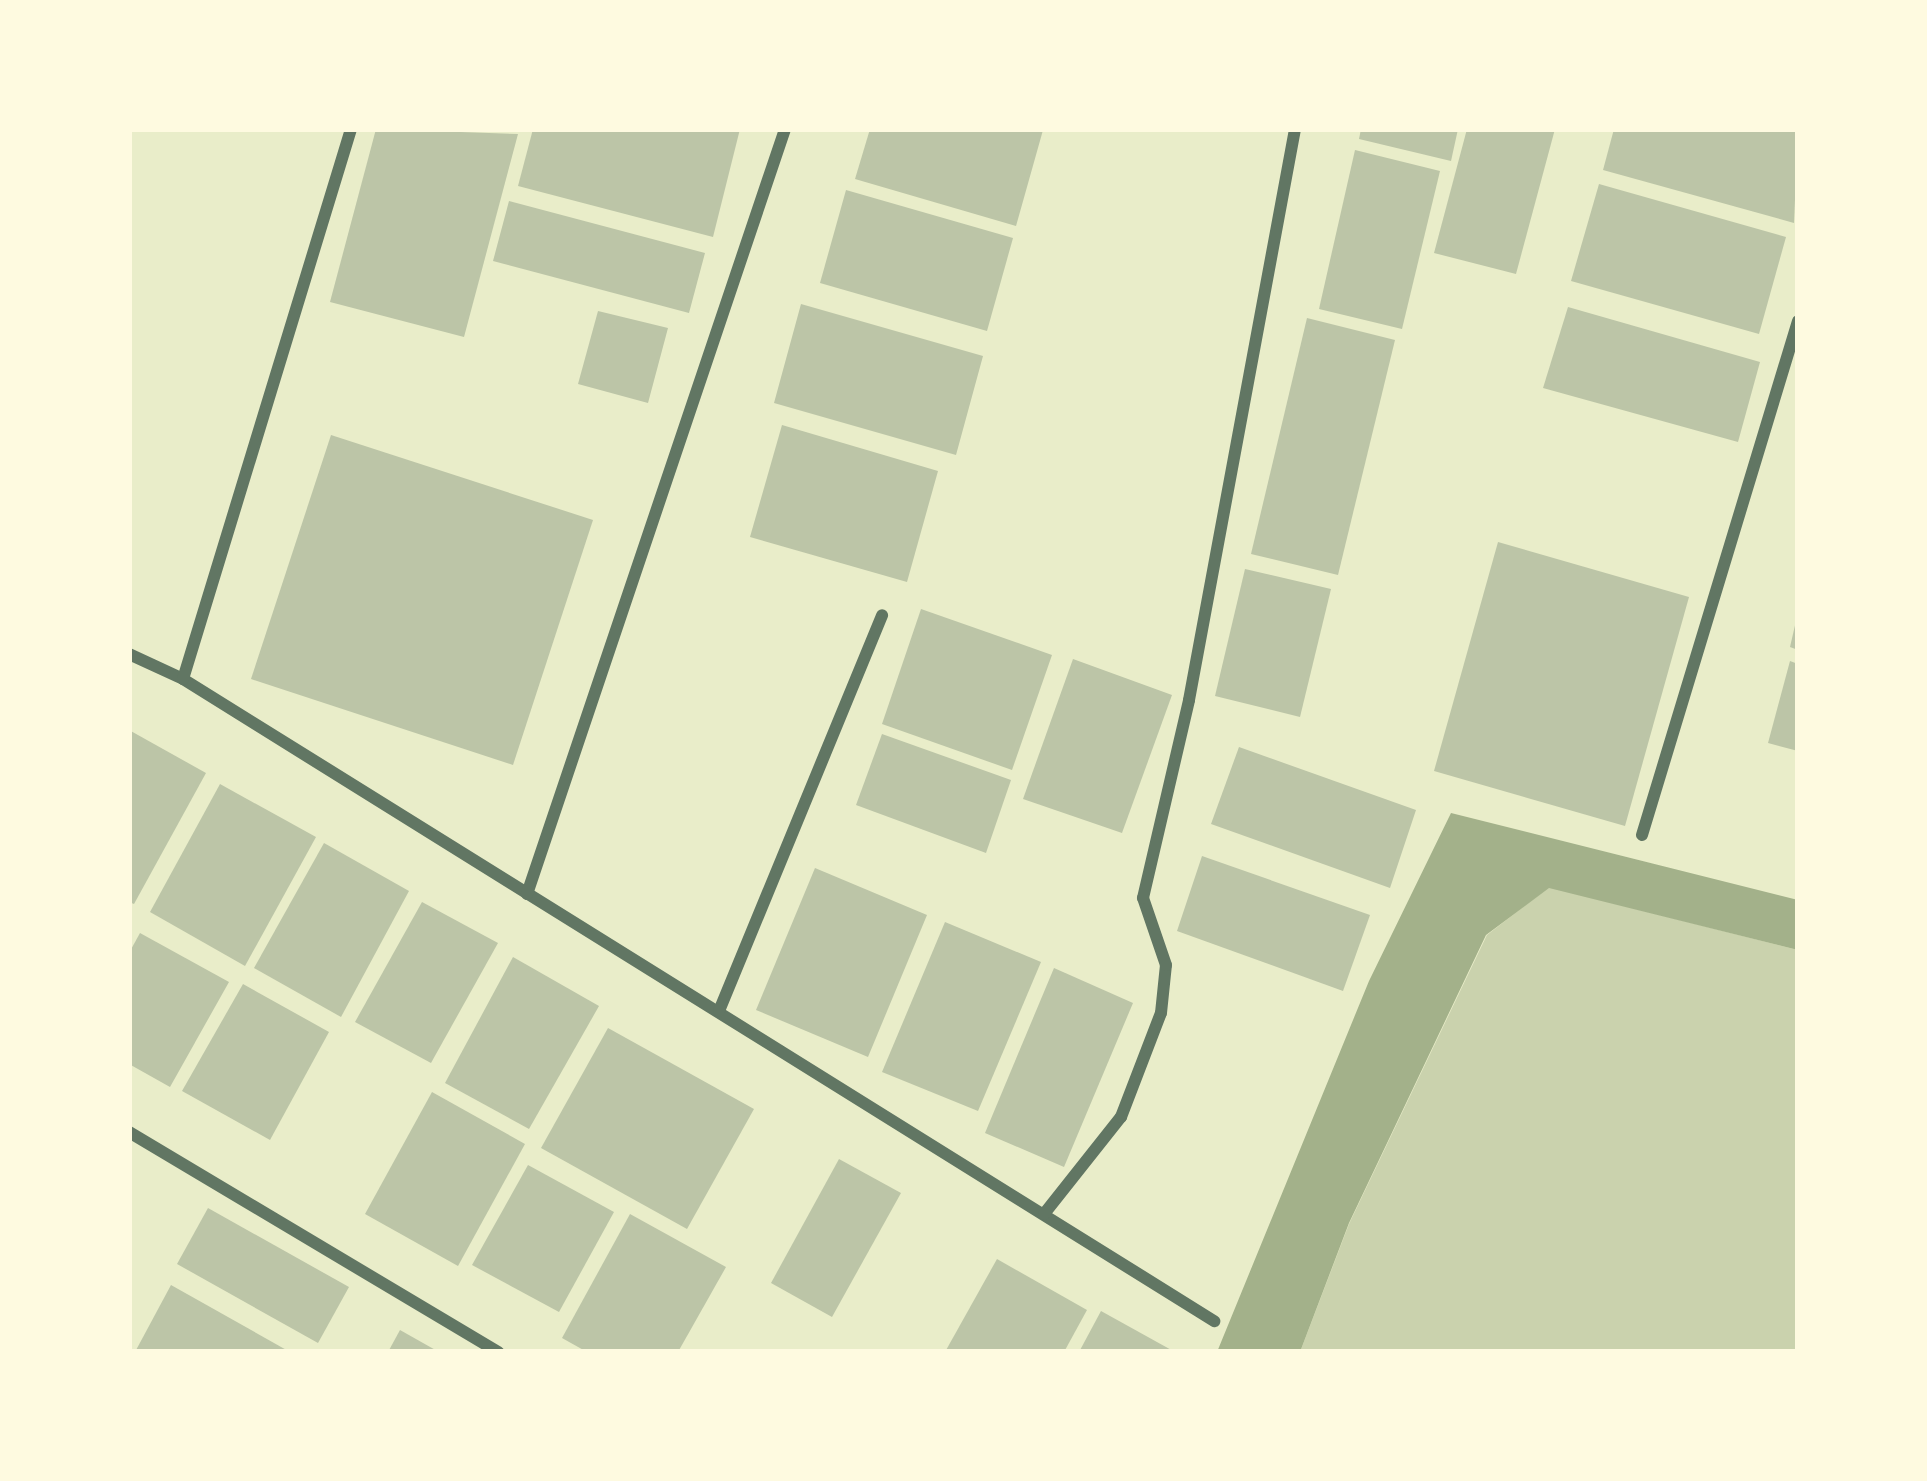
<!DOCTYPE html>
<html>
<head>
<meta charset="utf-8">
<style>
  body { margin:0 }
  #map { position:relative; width:1927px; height:1481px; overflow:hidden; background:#e9edc9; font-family:Roboto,sans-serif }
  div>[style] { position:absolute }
  .green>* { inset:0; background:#cad2ad }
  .water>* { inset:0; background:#a3b18a }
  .building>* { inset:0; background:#bcc5a7 }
  .minor>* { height:12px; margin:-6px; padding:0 6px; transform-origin:6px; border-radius:6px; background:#617663 }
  span { translate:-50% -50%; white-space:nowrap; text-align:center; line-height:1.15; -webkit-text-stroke:12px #fefae0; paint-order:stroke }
  .frame { position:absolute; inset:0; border:132px solid #fefae0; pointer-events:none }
</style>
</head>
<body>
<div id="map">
  <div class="green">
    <div style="clip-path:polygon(1549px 887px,1798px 950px,1798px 1352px,1300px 1352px,1349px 1224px,1487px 935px)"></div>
  </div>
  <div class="water">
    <div style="clip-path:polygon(1451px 813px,1798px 900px,1798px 950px,1549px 888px,1486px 935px,1349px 1223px,1300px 1352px,1217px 1352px,1369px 981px)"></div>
  </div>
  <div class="building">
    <div style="clip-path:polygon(376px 129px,518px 134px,464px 337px,330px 302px)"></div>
    <div style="clip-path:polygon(533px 129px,740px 129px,713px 237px,518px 186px)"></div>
    <div style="clip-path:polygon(870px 129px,1043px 130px,1016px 226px,855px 179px)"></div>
    <div style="clip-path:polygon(1361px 129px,1458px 129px,1451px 161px,1359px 139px)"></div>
    <div style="clip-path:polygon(1467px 129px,1555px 129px,1516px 274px,1434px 253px)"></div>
    <div style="clip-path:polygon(1614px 129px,1798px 129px,1794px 223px,1603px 170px)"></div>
    <div style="clip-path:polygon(1355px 150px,1440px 171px,1402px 329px,1319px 309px)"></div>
    <div style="clip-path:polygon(1599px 184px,1786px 237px,1759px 334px,1571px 281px)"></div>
    <div style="clip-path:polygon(846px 190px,1013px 238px,987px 331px,820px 283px)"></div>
    <div style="clip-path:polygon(509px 201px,705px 253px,689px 313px,493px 261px)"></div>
    <div style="clip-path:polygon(801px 304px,983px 356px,956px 455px,774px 403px)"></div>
    <div style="clip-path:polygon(1568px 307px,1760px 362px,1738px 442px,1543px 388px)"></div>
    <div style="clip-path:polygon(598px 311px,668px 328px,648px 403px,578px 384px)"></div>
    <div style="clip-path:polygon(1307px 318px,1395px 340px,1338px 575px,1251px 554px)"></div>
    <div style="clip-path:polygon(782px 425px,938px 471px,907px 582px,750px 537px)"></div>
    <div style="clip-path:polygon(331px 435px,593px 520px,513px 765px,251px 679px)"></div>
    <div style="clip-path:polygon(1498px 542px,1689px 597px,1625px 826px,1434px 771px)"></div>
    <div style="clip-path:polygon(1245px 569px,1331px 589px,1300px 717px,1215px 696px)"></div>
    <div style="clip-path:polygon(921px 609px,1052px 655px,1012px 770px,882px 724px)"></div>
    <div style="clip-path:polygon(1796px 621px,1798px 621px,1798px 650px,1790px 647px)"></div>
    <div style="clip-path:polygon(1073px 659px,1172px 695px,1122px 833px,1023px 799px)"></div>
    <div style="clip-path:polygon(1790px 661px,1798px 664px,1798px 751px,1768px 743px)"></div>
    <div style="clip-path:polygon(129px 730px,206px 773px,134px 904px,129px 902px)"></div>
    <div style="clip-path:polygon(882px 734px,1011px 780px,986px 853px,856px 805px)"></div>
    <div style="clip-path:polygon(1239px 747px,1416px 810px,1390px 888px,1211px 824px)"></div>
    <div style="clip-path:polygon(220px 784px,316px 837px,245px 966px,150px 912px)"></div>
    <div style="clip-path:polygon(324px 843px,409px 891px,341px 1017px,254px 968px)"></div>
    <div style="clip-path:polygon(1202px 856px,1370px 915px,1343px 991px,1177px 931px)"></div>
    <div style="clip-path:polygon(815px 868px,927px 915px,868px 1057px,756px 1010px)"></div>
    <div style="clip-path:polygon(422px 902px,498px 943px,431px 1063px,355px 1022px)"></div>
    <div style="clip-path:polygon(945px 922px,1041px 962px,978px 1111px,882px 1072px)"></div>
    <div style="clip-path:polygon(140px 933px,229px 982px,170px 1087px,129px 1064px,129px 953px)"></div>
    <div style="clip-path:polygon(513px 957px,599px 1006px,529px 1129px,445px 1083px)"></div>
    <div style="clip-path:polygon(1054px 968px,1133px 1003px,1064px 1167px,985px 1133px)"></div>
    <div style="clip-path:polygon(243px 984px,329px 1032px,270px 1140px,182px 1091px)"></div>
    <div style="clip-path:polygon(608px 1028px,754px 1109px,687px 1229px,541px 1148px)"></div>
    <div style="clip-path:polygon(432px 1092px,525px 1144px,458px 1266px,365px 1214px)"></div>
    <div style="clip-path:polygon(839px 1159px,901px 1193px,832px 1317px,771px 1283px)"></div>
    <div style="clip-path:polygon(528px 1165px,614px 1212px,559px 1312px,472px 1265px)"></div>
    <div style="clip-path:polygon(208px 1208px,349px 1287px,318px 1343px,177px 1264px)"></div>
    <div style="clip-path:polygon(630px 1214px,726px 1267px,678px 1352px,587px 1352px,562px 1338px)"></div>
    <div style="clip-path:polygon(997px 1259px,1087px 1310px,1064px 1352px,945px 1352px)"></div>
    <div style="clip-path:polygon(171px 1285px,290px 1352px,135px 1352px)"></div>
    <div style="clip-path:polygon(1101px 1311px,1175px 1352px,1079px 1352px)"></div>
    <div style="clip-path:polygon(400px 1330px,439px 1352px,388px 1352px)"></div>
  </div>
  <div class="minor">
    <div style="left:129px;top:654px;width:60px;rotate:24.8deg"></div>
    <div style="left:183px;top:679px;width:1215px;rotate:31.91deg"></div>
    <div style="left:183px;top:679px;width:575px;rotate:-73.01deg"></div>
    <div style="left:1642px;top:835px;width:537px;rotate:-73.12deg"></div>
    <div style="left:527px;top:894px;width:807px;rotate:-71.36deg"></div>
    <div style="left:719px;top:1011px;width:428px;rotate:-67.6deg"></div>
    <div style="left:129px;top:1132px;width:430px;rotate:30.8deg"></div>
    <div style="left:1044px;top:1214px;width:124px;rotate:-51.6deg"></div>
    <div style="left:1121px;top:1117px;width:111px;rotate:-69deg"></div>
    <div style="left:1161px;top:1013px;width:48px;rotate:-84.1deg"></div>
    <div style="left:1166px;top:965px;width:71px;rotate:-108.9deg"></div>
    <div style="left:1143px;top:898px;width:203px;rotate:-76.9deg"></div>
    <div style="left:1189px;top:700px;width:581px;rotate:-79.48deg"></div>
  </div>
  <div class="frame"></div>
</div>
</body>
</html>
